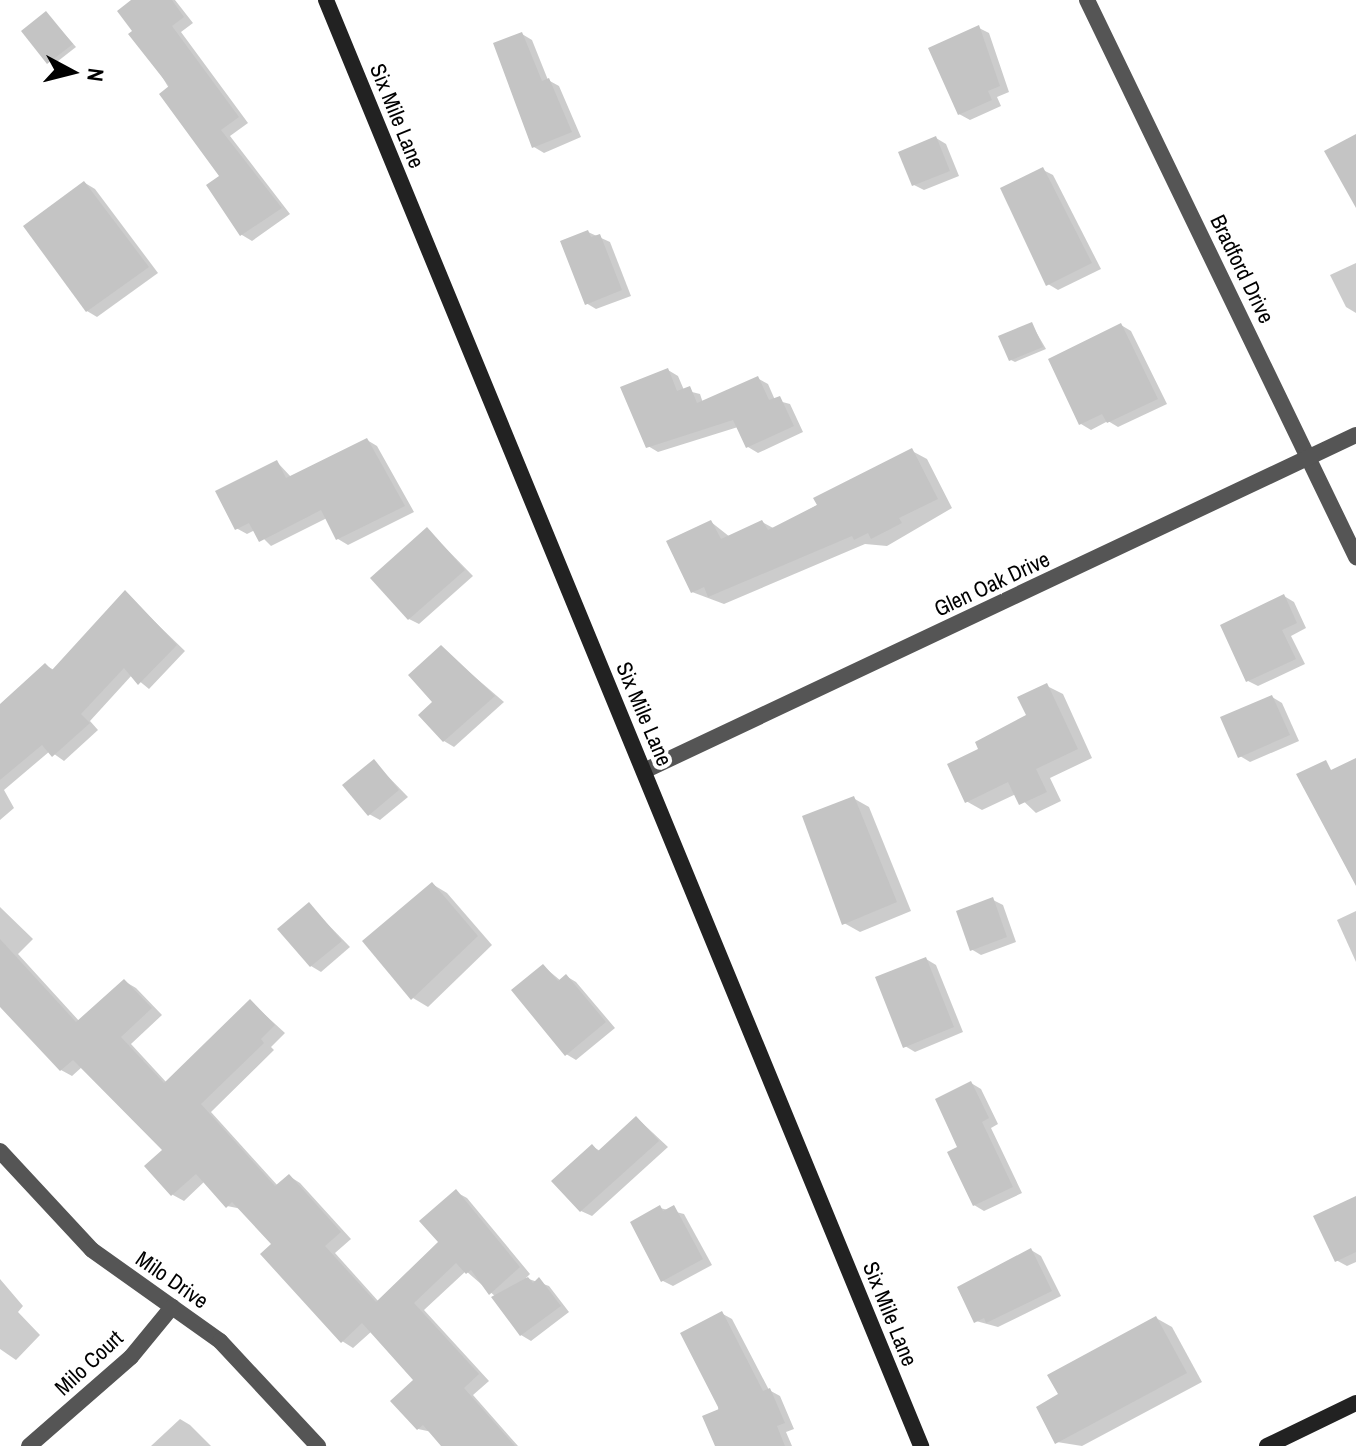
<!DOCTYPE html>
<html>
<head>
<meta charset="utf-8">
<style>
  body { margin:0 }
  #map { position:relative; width:1356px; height:1446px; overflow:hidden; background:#fff; font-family:"Archivo Narrow",sans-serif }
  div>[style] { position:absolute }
  .shadow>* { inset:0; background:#0003 }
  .building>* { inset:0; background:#c4c4c4 }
  .street>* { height:16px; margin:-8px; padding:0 8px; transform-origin:8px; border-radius:8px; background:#555 }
  .secondary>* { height:16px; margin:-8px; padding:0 8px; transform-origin:8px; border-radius:8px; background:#222 }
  span { translate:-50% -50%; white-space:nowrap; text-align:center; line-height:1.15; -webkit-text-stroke:8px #fff; paint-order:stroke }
  .street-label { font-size:22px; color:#000 }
  .north { position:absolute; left:32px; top:32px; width:80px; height:80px; -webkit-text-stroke:6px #fff; paint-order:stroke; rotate:97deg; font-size:22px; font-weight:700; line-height:32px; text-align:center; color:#000 }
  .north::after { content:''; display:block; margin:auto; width:28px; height:36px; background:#000; clip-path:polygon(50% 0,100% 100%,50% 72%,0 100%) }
</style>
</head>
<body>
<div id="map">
  <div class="shadow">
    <div style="clip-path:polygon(134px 0,175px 0,193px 23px,181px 32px,248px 123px,230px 136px,290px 214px,252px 241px,242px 235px,221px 176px,135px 31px)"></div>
    <div style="clip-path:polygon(46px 13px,76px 47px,53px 65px,24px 31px)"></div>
    <div style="clip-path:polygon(979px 28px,989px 33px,1009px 92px,997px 97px,1001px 106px,970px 120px,959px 114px)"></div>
    <div style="clip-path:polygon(522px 34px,532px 40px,548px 80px,559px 86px,581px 137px,544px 153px,534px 147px)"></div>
    <div style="clip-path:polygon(936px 138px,946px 144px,959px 176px,924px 190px,914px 185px)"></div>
    <div style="clip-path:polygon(1043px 170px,1053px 175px,1101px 269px,1058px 290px,1048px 284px)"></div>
    <div style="clip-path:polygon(85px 183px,95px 189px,158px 273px,97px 317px,87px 311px)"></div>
    <div style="clip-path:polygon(588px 232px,610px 242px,631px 296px,596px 309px,586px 303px)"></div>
    <div style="clip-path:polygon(1356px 263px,1356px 313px,1346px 307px,1330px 275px)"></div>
    <div style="clip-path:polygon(1032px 325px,1046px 349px,1015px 362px,1011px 360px)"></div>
    <div style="clip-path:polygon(1121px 325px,1131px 331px,1167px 404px,1118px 427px,1108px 421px,1091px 430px,1081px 424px)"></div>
    <div style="clip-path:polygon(668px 370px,678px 376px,684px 390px,700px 394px,703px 403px,757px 378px,768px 384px,775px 400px,790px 404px,803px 432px,758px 453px,748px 447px,738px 427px,658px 452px,648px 446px)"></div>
    <div style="clip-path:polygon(367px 440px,377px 446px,414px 512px,348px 545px,338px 539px,327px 518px,271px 546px,255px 530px,247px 534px,236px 528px,277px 462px,292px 478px)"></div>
    <div style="clip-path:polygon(912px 451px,927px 459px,952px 508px,887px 546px,865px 544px,724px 604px,692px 592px,711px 522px,730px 537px,762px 522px,775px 529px)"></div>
    <div style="clip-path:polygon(427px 529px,473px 576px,419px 624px,409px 619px)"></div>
    <div style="clip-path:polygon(125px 593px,185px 651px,149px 689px,132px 675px,90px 721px,98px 730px,64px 761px,50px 751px,4px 790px,14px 808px,0 820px,0 705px,45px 665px,54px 670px)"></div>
    <div style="clip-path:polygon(1284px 596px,1294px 602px,1306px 628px,1291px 636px,1305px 664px,1258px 686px,1248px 681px)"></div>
    <div style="clip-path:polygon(441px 648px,504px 702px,454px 747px,444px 741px,435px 702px)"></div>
    <div style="clip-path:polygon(1047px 686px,1063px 694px,1092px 758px,1050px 778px,1061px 801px,1036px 813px,1016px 794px,982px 810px,966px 801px,981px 750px,1028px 716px)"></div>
    <div style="clip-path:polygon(1272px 697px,1282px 703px,1299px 741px,1250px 762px,1240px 756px)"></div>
    <div style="clip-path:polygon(374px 762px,408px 797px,380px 820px,369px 814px)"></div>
    <div style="clip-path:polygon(853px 798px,869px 807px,911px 911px,860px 932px,844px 923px)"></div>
    <div style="clip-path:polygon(432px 884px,447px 893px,492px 945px,428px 1007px,413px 998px)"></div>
    <div style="clip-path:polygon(993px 900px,1003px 905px,1016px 942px,981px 955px,971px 949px)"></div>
    <div style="clip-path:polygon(309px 905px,350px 947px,321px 972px,311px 966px)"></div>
    <div style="clip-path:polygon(0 907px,33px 939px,18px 954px,80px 1022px,124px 981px,136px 988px,162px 1015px,131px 1044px,167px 1083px,251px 1002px,285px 1033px,271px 1047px,274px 1050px,211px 1112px,278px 1186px,289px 1176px,300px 1183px,351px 1239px,335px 1253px,379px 1302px,440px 1242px,456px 1192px,467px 1198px,530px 1274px,526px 1278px,549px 1286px,569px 1312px,531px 1341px,521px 1335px,496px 1297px,466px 1271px,424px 1310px,489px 1381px,473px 1395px,518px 1446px,445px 1446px,432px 1432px,418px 1429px,416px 1380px,372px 1331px,353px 1348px,342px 1341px,273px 1244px,242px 1209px,227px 1206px,205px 1181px,184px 1201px,173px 1195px,147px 1166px,165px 1150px,82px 1067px,72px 1076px,61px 1070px,0 1001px)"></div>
    <div style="clip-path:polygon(1356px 911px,1356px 962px,1337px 920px)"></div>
    <div style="clip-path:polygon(926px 959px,936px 965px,963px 1032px,915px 1052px,905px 1046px)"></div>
    <div style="clip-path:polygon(543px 966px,561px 981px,566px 976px,576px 982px,615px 1028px,576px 1060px,566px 1054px)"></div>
    <div style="clip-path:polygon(971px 1083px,981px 1089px,998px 1124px,991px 1128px,1022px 1193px,984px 1211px,974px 1205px,960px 1148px)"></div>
    <div style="clip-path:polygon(637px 1118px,668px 1147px,592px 1216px,581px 1211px,592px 1146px,600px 1151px)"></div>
    <div style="clip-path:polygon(1356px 1198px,1356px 1262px,1347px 1266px,1336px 1260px)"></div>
    <div style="clip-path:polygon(660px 1208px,684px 1214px,712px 1265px,673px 1286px,663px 1281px)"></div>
    <div style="clip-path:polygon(1031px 1250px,1041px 1256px,1061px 1296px,998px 1327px,976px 1321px)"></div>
    <div style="clip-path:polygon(0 1279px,23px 1306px,18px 1312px,40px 1335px,16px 1360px,0 1349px)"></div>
    <div style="clip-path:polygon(721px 1313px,732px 1319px,769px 1390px,780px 1396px,794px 1429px,786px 1432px,792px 1446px,717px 1446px)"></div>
    <div style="clip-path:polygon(1156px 1318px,1172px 1327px,1202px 1382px,1082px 1446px,1057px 1442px,1061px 1395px)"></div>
    <div style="clip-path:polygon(180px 1419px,190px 1425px,211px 1446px,151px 1446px)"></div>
  </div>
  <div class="building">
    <div style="clip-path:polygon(131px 0,172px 0,184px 17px,172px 26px,239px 117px,221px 130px,282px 208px,240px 236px,206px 185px,219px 176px,159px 94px,169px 86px,128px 34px,132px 31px,117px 11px)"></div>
    <div style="clip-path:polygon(46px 11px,73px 44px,47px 64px,21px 31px)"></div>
    <div style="clip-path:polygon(979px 25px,1000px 86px,988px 91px,992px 100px,958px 115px,928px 48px)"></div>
    <div style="clip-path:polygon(522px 32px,542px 81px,549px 78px,572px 132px,532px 148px,493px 43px)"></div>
    <div style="clip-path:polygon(1356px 134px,1356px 208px,1324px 151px)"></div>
    <div style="clip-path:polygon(936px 136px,950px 171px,912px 186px,898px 152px)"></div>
    <div style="clip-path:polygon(1043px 167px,1092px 263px,1046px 286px,1000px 188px)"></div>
    <div style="clip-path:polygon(84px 181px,149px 267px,86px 312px,23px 226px)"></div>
    <div style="clip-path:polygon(588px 230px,591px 237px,600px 234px,622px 290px,585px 305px,560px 241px)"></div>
    <div style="clip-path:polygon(1032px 322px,1043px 347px,1009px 361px,998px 336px)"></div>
    <div style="clip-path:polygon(1121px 323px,1158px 399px,1107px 423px,1102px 414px,1079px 425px,1048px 359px)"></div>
    <div style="clip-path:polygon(668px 368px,677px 391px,690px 386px,697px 403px,758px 376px,769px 400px,780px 396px,794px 426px,746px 448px,733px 420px,646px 448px,620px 387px)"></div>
    <div style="clip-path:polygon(367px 438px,405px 506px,336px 540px,321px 510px,259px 542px,249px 523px,235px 530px,215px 491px,277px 460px,286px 478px)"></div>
    <div style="clip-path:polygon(912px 448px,938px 499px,899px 518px,902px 523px,871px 539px,868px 533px,854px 540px,852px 536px,708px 597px,704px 587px,691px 593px,666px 541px,711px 520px,721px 539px,762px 520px,768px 530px,817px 505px,813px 498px)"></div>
    <div style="clip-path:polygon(427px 527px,465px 570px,408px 620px,370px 578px)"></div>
    <div style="clip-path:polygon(125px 590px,177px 645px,138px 685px,124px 668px,81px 714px,90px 723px,52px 757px,42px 745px,0 780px,0 704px,45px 663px,52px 670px)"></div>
    <div style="clip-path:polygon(1284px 594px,1297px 623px,1282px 630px,1296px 659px,1246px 682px,1220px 625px)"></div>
    <div style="clip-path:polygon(441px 645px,495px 696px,443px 742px,418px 715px,432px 702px,408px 675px)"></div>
    <div style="clip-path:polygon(1047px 683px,1078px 749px,1036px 769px,1047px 792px,1019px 805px,1008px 782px,965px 803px,947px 764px,978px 749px,975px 742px,1026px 715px,1017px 697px)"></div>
    <div style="clip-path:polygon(1272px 695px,1290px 735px,1238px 758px,1220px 717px)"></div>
    <div style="clip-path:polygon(1356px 758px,1356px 886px,1296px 774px,1326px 760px,1331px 770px)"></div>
    <div style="clip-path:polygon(374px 759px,399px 790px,368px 816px,342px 785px)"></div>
    <div style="clip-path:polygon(854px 796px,897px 902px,842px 925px,802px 816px)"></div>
    <div style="clip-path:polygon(432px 882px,478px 936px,411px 1000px,362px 941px)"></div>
    <div style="clip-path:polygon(993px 897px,1007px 937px,970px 951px,956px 911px)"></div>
    <div style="clip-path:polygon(309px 902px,342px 941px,310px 967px,277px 929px)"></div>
    <div style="clip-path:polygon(0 939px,76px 1022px,124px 979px,152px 1008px,121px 1037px,164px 1083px,250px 999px,275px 1025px,261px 1039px,264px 1043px,201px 1104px,275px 1186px,289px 1174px,341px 1232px,325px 1246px,376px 1302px,438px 1242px,419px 1221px,456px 1189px,520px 1267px,489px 1295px,471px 1270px,466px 1274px,456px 1263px,414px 1303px,479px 1374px,464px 1388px,515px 1446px,441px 1446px,423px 1425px,417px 1430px,390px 1401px,413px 1380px,362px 1323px,341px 1343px,260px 1254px,271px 1244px,232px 1202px,226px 1208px,196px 1174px,171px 1196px,144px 1166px,162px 1150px,73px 1060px,60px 1071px,0 1007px)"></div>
    <div style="clip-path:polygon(926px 957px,954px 1027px,903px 1048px,875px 977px)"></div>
    <div style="clip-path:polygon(543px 964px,558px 981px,566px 974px,606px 1022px,565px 1056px,511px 990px)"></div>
    <div style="clip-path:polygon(971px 1081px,989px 1118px,982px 1122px,1013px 1187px,973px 1206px,947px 1152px,957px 1147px,935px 1099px)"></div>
    <div style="clip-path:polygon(636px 1116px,659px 1141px,580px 1212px,551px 1181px,592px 1144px,598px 1151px)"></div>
    <div style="clip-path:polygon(1356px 1196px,1356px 1252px,1335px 1262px,1313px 1216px)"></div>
    <div style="clip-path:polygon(660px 1205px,663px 1211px,674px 1205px,703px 1259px,661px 1282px,630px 1222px)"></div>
    <div style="clip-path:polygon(1031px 1248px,1052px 1291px,986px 1323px,984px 1318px,974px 1323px,957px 1287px)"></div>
    <div style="clip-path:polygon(528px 1277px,533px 1283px,539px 1277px,561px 1306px,520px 1336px,491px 1297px)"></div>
    <div style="clip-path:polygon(722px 1311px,763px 1391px,770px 1388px,785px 1423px,777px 1426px,785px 1446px,715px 1446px,702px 1416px,719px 1409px,680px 1333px)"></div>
    <div style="clip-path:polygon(1156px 1316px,1187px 1373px,1055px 1444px,1036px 1407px,1058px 1394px,1047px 1375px)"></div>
  </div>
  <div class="street">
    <div style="left:1087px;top:0;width:619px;rotate:64.22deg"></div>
    <div style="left:646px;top:770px;width:785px;rotate:-25.26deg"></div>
    <div style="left:0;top:1151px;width:135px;rotate:47.1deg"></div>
    <div style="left:92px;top:1250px;width:157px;rotate:35.4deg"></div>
    <div style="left:220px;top:1341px;width:144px;rotate:47deg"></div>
    <div style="left:29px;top:1446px;width:135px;rotate:-41.1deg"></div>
    <div style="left:131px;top:1357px;width:65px;rotate:-50.6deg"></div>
  </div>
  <div class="secondary">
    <div style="left:326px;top:0;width:1564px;rotate:67.63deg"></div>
    <div style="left:1267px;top:1446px;width:99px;rotate:-25.8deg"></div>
  </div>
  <div class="street-label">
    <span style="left:397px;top:116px;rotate:68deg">Six Mile Lane</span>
    <span style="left:1242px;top:269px;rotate:64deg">Bradford Drive</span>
    <span style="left:992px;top:584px;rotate:-25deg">Glen Oak Drive</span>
    <span style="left:644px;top:714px;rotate:67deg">Six Mile Lane</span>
    <span style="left:172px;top:1280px;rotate:35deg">Milo Drive</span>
    <span style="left:890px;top:1314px;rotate:68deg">Six Mile Lane</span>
    <span style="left:89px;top:1363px;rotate:-43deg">Milo Court</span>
  </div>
  <div class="north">N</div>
</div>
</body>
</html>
